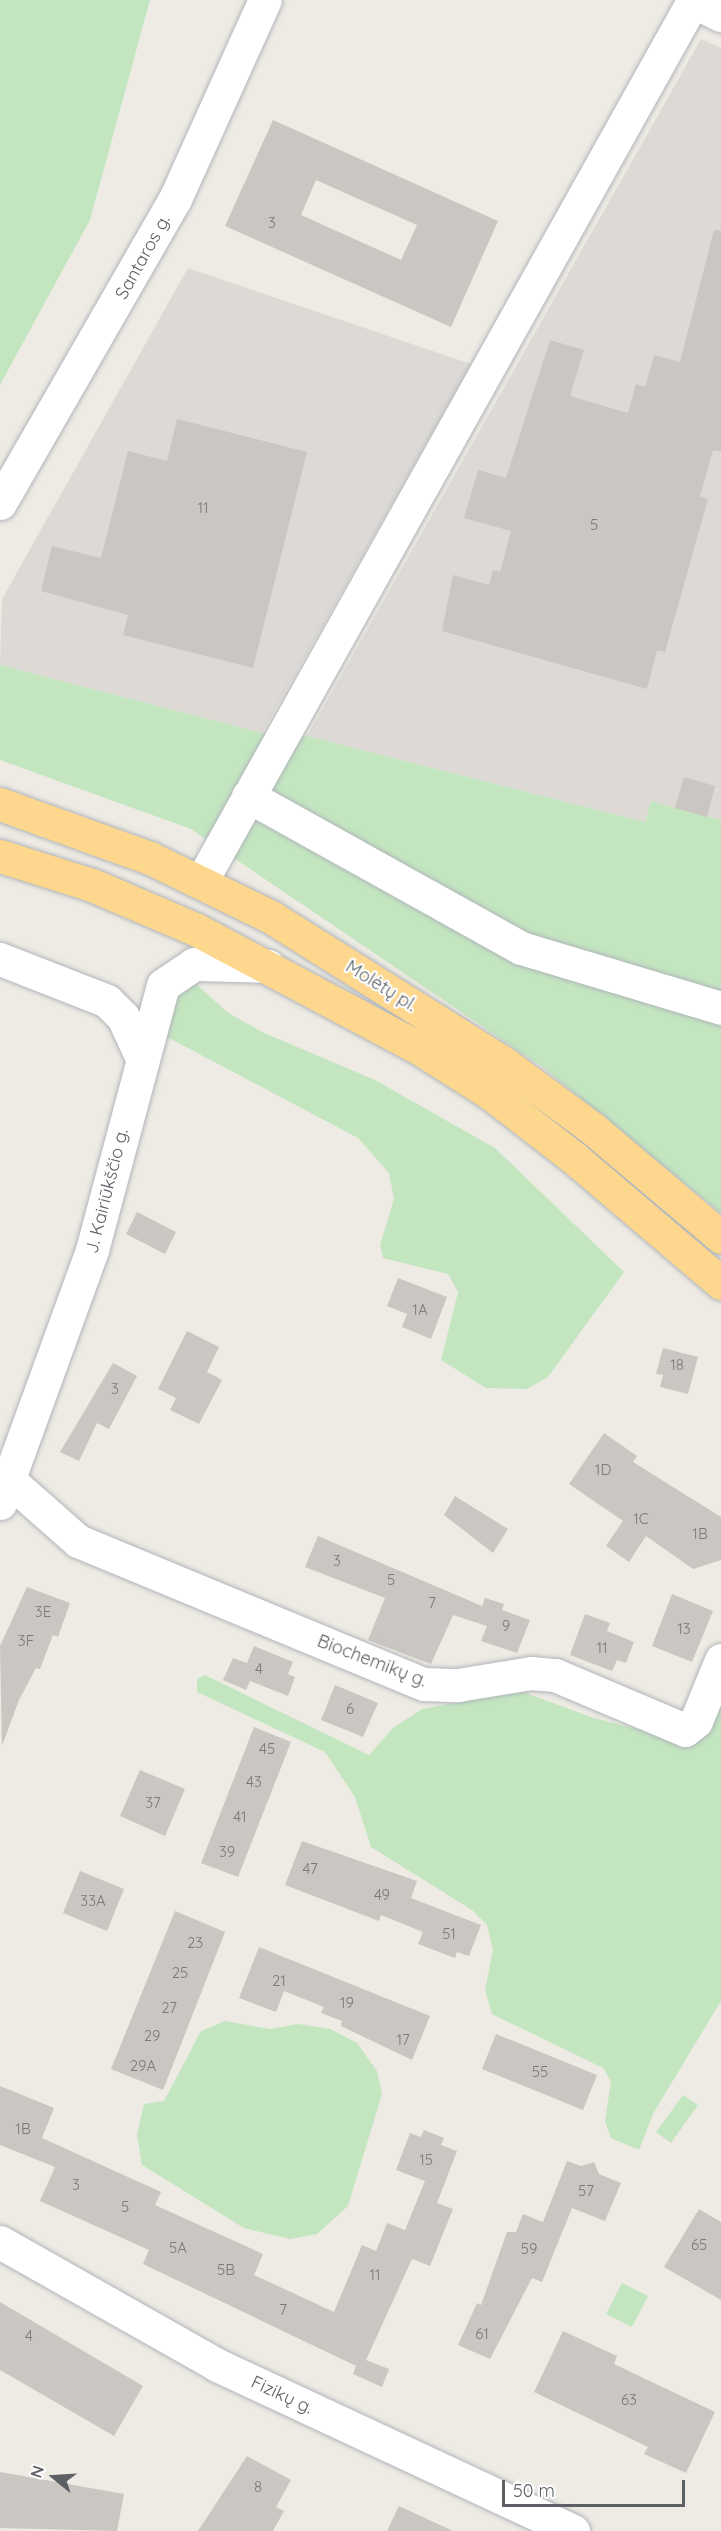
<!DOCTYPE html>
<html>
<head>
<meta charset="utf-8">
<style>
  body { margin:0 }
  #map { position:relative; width:721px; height:2531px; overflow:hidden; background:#eeebe4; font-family:Quicksand,sans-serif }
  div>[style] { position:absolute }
  .industrial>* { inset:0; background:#dddad6 }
  .green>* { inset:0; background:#c3e6c0 }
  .building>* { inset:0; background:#cac6c1 }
  .roads { filter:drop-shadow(0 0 2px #b1b5b9) drop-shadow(0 0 2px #b1b5b9) }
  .minor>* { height:33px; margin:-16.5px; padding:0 16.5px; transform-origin:16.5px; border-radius:16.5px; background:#fff }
  .highway>* { height:33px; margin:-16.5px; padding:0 16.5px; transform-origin:16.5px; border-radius:16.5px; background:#fcd78d }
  span { translate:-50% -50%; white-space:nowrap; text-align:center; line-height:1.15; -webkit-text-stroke:4.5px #fff; paint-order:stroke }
  .number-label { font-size:15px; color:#787a7b }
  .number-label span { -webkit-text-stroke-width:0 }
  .street-label { font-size:18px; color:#5c6064 }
  .north { position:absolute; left:24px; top:2447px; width:60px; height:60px; -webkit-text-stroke:4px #fff; paint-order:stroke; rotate:288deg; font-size:16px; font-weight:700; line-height:24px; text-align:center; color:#5c6064 }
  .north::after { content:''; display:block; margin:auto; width:21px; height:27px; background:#5c6064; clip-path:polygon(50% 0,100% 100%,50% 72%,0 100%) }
  .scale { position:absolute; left:502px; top:2480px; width:183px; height:27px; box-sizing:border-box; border:3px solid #5c6064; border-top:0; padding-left:8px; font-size:18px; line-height:21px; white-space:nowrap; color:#5c6064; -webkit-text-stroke:4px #fff; paint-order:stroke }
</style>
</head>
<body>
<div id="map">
  <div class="industrial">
    <div style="clip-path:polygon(701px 39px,721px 48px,721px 820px,651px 801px,645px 822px,307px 736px)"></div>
    <div style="clip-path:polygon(188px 268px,471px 364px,262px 733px,0 665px,2px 599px)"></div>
  </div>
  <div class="green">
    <div style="clip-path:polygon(0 0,150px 0,90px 220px,0 385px)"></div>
    <div style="clip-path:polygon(0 665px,262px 733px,307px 736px,645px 822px,651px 801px,721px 820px,721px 1213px,544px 1068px,191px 829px,0 760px)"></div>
    <div style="clip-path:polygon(193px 981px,227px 1012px,262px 1032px,375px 1080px,495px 1148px,624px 1272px,548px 1377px,527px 1389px,486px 1388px,441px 1360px,458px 1292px,448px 1274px,383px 1258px,380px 1245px,394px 1199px,389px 1173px,358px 1138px,165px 1036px,170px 1002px,184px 984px)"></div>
    <div style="clip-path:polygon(205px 1675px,369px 1755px,393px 1728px,422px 1709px,520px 1691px,594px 1718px,680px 1740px,721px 1686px,721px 2001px,654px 2112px,639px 2150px,611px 2138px,605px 2121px,611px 2081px,603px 2068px,492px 2014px,485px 1990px,493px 1950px,487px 1925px,472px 1910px,371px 1847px,355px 1797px,325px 1752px,197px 1692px,197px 1679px)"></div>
    <div style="clip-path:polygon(225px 2021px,270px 2029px,298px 2024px,330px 2029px,357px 2043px,377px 2071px,382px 2094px,348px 2206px,317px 2234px,290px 2239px,244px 2228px,142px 2165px,137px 2134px,144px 2104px,164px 2101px,201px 2031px)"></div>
    <div style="clip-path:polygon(683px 2095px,698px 2105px,671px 2143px,656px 2132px)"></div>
    <div style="clip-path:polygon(622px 2283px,648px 2296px,632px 2327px,606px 2314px)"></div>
  </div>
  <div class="building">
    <div style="clip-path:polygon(evenodd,273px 120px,498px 221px,451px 327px,225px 226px,273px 120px,316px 180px,417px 225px,401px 260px,301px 215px,316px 180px)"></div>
    <div style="clip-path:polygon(714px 230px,721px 231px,721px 452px,713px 450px,700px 496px,708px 499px,665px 652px,657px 650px,647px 689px,442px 631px,453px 575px,489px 585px,493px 570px,500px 572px,511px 531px,464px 518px,478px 470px,506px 478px,550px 340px,584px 350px,570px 396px,628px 413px,636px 384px,645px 387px,654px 355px,680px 362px)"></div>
    <div style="clip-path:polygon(177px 419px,307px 452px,253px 668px,123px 635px,128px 615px,41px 591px,52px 546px,101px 558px,128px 451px,167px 461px)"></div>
    <div style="clip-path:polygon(684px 777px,715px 786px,707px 817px,675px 808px)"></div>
    <div style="clip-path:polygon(137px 1212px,176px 1232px,165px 1254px,126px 1234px)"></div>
    <div style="clip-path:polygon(398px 1278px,447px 1297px,431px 1339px,402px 1327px,407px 1314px,387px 1306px)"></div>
    <div style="clip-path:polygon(187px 1331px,219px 1347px,207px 1372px,222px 1380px,199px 1424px,170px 1410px,176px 1398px,158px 1389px)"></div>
    <div style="clip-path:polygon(663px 1348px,698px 1357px,688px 1394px,660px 1387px,663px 1375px,656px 1374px)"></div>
    <div style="clip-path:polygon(113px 1363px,137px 1376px,109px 1429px,97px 1423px,79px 1461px,60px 1452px)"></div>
    <div style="clip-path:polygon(604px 1433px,637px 1456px,633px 1462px,721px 1517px,721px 1560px,693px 1569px,646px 1536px,629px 1562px,606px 1546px,623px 1521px,569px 1484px)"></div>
    <div style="clip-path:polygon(455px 1496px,508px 1529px,493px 1553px,444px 1515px)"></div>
    <div style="clip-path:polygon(318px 1536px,482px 1606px,485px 1598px,504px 1604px,502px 1610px,530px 1620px,517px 1653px,481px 1641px,487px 1626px,453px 1615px,431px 1664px,368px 1640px,385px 1598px,305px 1567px)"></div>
    <div style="clip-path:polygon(27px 1587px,70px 1603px,58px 1637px,53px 1635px,40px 1669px,36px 1668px,19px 1700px,2px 1746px,0 1646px)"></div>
    <div style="clip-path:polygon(672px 1594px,713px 1611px,692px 1662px,652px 1646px)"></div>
    <div style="clip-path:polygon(585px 1614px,610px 1623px,607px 1631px,634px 1642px,626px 1663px,617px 1660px,612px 1671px,570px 1655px)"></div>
    <div style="clip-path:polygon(254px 1646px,293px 1662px,288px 1674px,295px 1677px,288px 1696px,250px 1681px,246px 1690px,223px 1680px,233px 1658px,247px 1663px)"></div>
    <div style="clip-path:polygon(335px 1685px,378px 1703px,363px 1737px,321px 1720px)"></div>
    <div style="clip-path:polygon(254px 1727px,291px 1742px,238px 1877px,201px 1863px)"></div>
    <div style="clip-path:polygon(140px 1770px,185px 1789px,165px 1836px,120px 1816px)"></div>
    <div style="clip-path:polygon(302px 1841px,417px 1881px,411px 1898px,481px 1925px,469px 1956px,457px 1952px,455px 1958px,418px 1944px,423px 1932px,381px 1915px,379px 1921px,285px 1885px)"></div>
    <div style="clip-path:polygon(80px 1871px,124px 1889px,107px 1931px,63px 1913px)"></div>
    <div style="clip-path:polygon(175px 1911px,225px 1932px,163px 2090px,111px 2069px)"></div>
    <div style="clip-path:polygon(259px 1947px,430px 2016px,412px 2060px,341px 2026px,342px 2021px,321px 2013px,324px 2007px,284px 1991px,276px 2012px,239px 1998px)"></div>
    <div style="clip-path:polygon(496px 2034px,597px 2075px,583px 2110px,482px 2069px)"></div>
    <div style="clip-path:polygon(0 2086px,54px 2108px,42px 2138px,161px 2192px,155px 2205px,263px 2254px,254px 2275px,334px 2312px,362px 2245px,376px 2251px,387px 2223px,405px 2230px,425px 2181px,396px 2170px,410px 2133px,421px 2137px,424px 2130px,444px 2138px,441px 2145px,457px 2151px,437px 2203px,453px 2209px,430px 2266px,412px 2259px,366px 2360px,389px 2369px,382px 2387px,353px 2374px,356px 2366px,143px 2264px,149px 2250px,40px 2201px,55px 2167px,0 2145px)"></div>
    <div style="clip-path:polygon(567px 2161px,581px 2166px,594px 2162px,599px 2174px,621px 2183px,605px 2221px,572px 2208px,542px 2282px,532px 2278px,490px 2359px,458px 2345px,477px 2303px,481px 2305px,507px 2232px,516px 2232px,523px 2214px,543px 2222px)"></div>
    <div style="clip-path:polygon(699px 2209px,721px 2222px,721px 2300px,664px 2267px)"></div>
    <div style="clip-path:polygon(0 2302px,143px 2386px,114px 2436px,0 2370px)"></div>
    <div style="clip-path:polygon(563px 2331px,617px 2356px,614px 2364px,715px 2412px,686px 2473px,644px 2454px,648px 2447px,534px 2392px)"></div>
    <div style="clip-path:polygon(247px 2456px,291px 2480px,276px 2507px,284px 2511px,273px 2531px,198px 2531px)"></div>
    <div style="clip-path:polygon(0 2472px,124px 2494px,117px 2531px,0 2528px)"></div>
    <div style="clip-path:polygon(399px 2506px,453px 2531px,387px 2531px)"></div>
  </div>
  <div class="roads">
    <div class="minor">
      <div style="left:0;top:503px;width:351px;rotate:-60.1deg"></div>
      <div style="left:175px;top:199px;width:218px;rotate:-65.7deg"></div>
      <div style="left:248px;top:796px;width:312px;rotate:29.1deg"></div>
      <div style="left:521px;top:948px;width:209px;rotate:16.7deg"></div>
      <div style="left:202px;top:880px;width:1007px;rotate:-60.81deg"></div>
      <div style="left:693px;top:1px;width:31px;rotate:27deg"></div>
      <div style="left:0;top:959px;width:115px;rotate:21.4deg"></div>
      <div style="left:107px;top:1001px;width:23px;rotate:45deg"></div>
      <div style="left:123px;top:1017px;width:43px;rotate:65.2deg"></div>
      <div style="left:10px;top:1481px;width:91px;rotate:41.4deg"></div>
      <div style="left:78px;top:1541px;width:374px;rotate:22.5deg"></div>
      <div style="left:424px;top:1684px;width:34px;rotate:2deg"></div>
      <div style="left:458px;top:1685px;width:74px;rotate:-9.3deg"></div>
      <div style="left:531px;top:1673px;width:24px;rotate:5deg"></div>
      <div style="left:555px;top:1675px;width:141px;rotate:22.9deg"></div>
      <div style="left:685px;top:1730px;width:14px;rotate:-39deg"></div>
      <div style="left:696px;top:1721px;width:66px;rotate:-67.7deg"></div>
      <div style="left:0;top:1503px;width:269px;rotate:-70deg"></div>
      <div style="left:92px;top:1250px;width:274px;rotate:-75deg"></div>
      <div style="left:163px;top:985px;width:37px;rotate:-34deg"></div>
      <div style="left:194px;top:964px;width:74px;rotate:1.5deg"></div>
      <div style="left:0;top:2242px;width:249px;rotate:29.5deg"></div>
      <div style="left:217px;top:2365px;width:393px;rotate:25deg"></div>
    </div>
    <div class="highway">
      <div style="left:0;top:804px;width:159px;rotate:19.8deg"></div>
      <div style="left:150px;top:858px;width:135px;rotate:26deg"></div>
      <div style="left:271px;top:917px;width:276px;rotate:32.1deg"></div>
      <div style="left:505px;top:1064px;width:108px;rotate:36.3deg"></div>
      <div style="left:592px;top:1128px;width:169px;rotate:40.2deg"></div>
      <div style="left:0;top:856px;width:96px;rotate:17.5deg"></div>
      <div style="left:92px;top:885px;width:114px;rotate:23.2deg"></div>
      <div style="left:197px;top:930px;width:251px;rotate:28deg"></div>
      <div style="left:419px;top:1048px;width:84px;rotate:32.4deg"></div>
      <div style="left:490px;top:1093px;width:106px;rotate:37.7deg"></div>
      <div style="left:574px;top:1158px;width:193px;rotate:40.4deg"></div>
    </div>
  </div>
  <div class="number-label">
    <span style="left:272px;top:223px">3</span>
    <span style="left:203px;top:508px">11</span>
    <span style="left:594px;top:525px">5</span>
    <span style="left:420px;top:1310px">1A</span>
    <span style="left:677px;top:1365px">18</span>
    <span style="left:115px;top:1389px">3</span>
    <span style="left:603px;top:1470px">1D</span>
    <span style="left:641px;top:1519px">1C</span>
    <span style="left:700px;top:1534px">1B</span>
    <span style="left:337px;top:1561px">3</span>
    <span style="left:391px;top:1580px">5</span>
    <span style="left:432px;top:1603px">7</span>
    <span style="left:43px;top:1612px">3E</span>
    <span style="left:506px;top:1626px">9</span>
    <span style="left:684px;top:1629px">13</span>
    <span style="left:26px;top:1641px">3F</span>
    <span style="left:602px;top:1648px">11</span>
    <span style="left:259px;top:1669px">4</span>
    <span style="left:350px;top:1709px">6</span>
    <span style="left:267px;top:1749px">45</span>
    <span style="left:254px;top:1782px">43</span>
    <span style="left:153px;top:1803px">37</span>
    <span style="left:240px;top:1817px">41</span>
    <span style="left:227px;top:1852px">39</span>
    <span style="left:310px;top:1869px">47</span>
    <span style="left:382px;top:1895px">49</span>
    <span style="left:93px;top:1901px">33A</span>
    <span style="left:449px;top:1934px">51</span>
    <span style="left:195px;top:1943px">23</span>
    <span style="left:180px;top:1973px">25</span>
    <span style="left:279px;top:1981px">21</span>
    <span style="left:347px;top:2003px">19</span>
    <span style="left:169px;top:2008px">27</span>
    <span style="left:152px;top:2036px">29</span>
    <span style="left:403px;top:2040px">17</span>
    <span style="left:143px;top:2066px">29A</span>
    <span style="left:540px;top:2072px">55</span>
    <span style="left:23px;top:2129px">1B</span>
    <span style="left:426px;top:2160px">15</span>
    <span style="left:76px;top:2185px">3</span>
    <span style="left:586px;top:2191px">57</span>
    <span style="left:125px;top:2207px">5</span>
    <span style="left:699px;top:2245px">65</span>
    <span style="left:178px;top:2248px">5A</span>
    <span style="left:529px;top:2249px">59</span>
    <span style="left:226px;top:2270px">5B</span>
    <span style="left:375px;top:2275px">11</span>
    <span style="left:283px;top:2310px">7</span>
    <span style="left:482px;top:2334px">61</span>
    <span style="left:29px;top:2336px">4</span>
    <span style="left:629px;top:2400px">63</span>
    <span style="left:258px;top:2487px">8</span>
  </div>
  <div class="street-label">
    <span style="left:143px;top:257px;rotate:-61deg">Santaros g.</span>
    <span style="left:381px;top:986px;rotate:32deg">Molėtų pl.</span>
    <span style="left:107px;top:1191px;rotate:-76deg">J. Kairiūkščio g.</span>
    <span style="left:372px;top:1661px;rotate:21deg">Biochemikų g.</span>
    <span style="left:282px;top:2395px;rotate:25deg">Fizikų g.</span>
  </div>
  <div class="north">N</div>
  <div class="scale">50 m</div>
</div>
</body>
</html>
